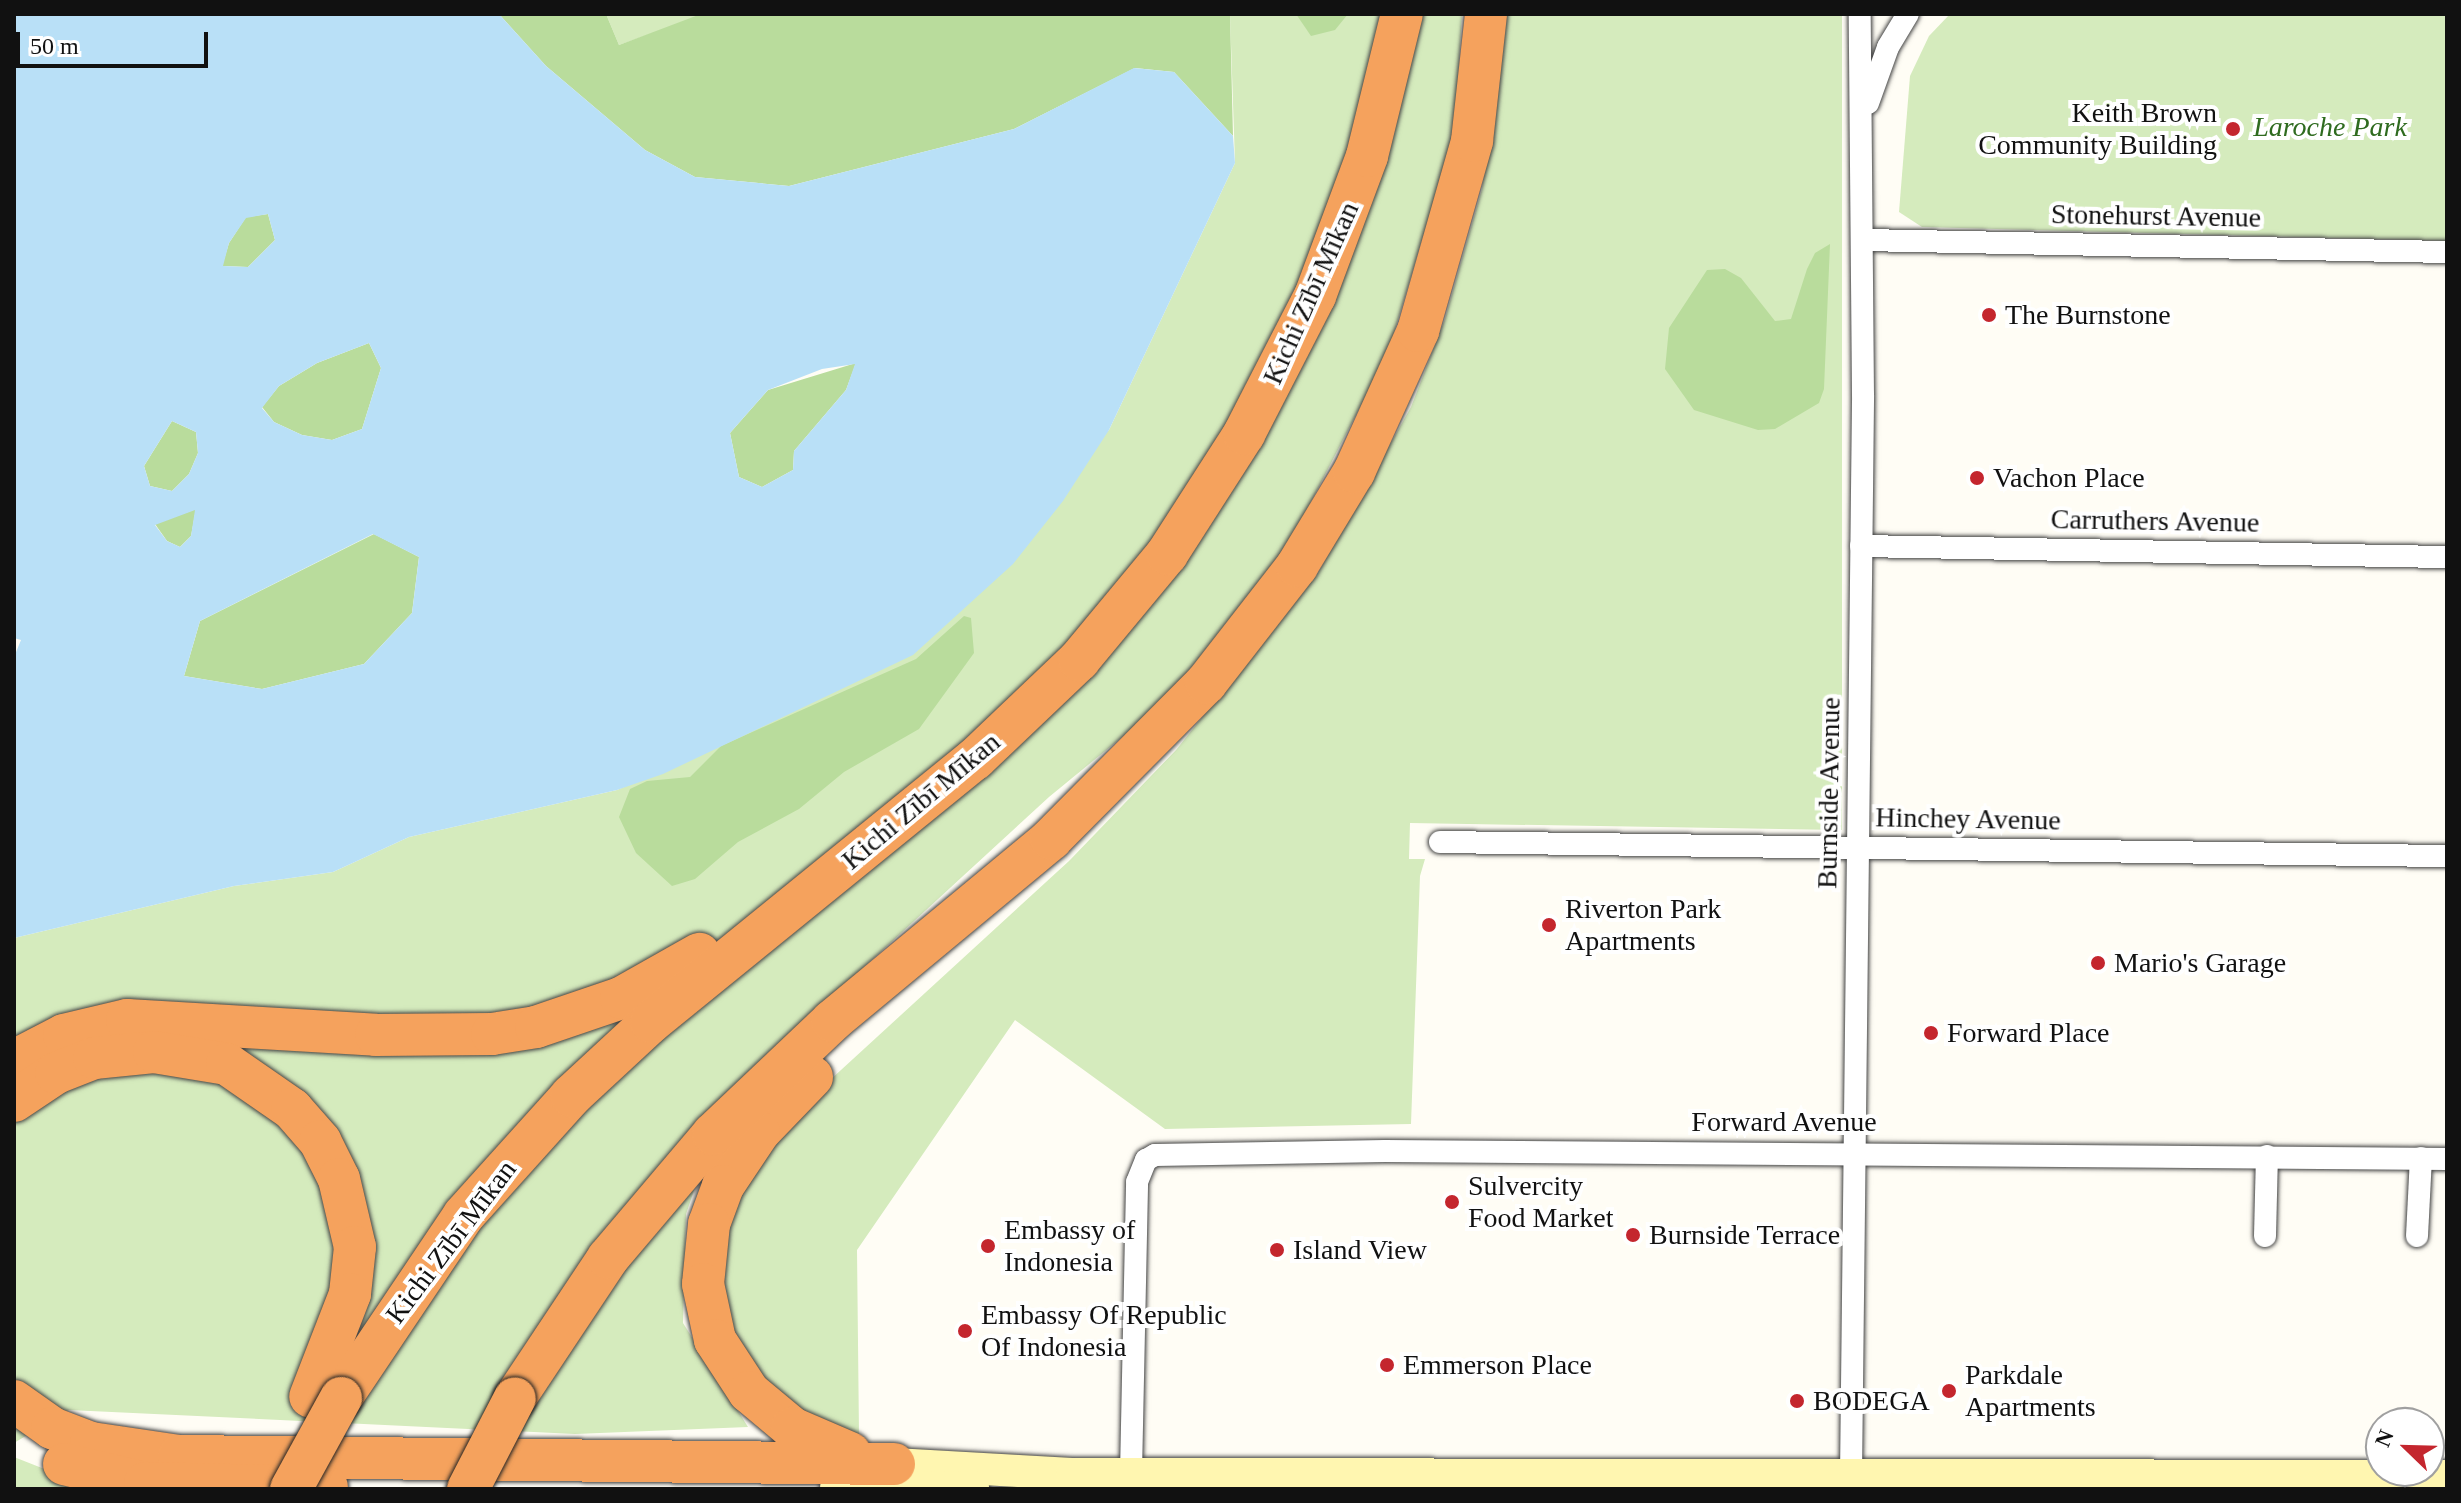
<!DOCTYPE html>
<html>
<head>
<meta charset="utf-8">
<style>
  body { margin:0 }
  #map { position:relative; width:2461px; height:1503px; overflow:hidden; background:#fffdf5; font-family:Georgia,serif }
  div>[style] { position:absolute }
  .green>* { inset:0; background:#d5ebbd }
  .forest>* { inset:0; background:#b9dc9c }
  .water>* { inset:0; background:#b9e0f7 }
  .roads { filter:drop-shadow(0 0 2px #444) drop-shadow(0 0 2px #444) }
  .street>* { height:22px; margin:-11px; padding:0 11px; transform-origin:11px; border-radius:11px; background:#fff }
  .secondary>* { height:32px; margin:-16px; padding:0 16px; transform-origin:16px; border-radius:16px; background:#fff6b0 }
  .highway>* { height:42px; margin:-21px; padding:0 21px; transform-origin:21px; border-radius:21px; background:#f5a25d }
  .bridges { filter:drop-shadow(0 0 2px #222) drop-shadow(0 0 2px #222) }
  .highway-bridge>* { height:42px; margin:-21px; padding:0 21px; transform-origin:21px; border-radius:21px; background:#f5a25d }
  .dots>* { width:22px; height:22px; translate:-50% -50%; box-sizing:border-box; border:4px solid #fff; border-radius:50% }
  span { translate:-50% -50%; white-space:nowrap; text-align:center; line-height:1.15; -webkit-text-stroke:8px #fff; paint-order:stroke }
  .poi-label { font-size:28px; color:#111 }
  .right { translate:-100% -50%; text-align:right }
  .left { translate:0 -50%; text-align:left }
  .park-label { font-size:28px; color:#2f6b1f; font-style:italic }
  .street-label { font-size:28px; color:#111 }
  .frame { position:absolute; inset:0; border:16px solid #111; pointer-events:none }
  .north { position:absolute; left:2365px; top:1407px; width:80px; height:80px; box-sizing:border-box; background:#fff; border:2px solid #a0a0a0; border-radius:50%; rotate:293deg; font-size:22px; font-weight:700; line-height:32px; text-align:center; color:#111 }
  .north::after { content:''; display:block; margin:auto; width:28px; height:36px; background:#c4262e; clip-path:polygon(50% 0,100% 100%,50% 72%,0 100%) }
  .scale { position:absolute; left:16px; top:32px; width:192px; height:36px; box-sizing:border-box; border:4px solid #111; border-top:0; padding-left:10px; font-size:24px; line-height:28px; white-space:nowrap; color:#111; -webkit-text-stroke:6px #fff; paint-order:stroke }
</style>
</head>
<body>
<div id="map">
  <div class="green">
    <div style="clip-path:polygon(606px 14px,706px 14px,619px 45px)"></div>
    <div style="clip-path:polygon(1230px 14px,1462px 14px,1455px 130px,1388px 353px,1286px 550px,1160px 706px,1049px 797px,727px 1093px,686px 1214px,683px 1323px,748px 1427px,575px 1434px,69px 1410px,14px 1443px,14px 938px,234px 886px,333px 872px,409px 837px,617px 790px,716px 747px,1109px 430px,1235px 163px)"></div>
    <div style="clip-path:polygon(1505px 14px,1842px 14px,1842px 830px,1410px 823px,1409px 859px,1425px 859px,1420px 876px,1411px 1124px,1165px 1129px,1015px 1020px,857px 1250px,859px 1434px,815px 1424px,778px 1400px,737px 1351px,720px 1292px,724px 1230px,749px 1171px,817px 1092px,1069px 861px,1176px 750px,1318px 573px,1411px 407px,1445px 319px,1482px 189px)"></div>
    <div style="clip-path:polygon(1950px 14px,2447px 14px,2447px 241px,1922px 227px,1899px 212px,1910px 76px,1929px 36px)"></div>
    <div style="clip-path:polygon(14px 1457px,90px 1487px,98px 1489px,14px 1489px)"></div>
  </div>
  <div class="forest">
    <div style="clip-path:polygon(499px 14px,606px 14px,619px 45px,701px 14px,1230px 14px,1233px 136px,1174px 72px,1135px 68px,1014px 129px,789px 186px,695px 177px,645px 150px,546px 66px)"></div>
    <div style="clip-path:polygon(1296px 14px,1348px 14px,1335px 30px,1311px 36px)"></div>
    <div style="clip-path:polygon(268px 214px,275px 240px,248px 267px,222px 266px,229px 243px,246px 217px)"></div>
    <div style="clip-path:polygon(1830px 244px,1824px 389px,1819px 403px,1775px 429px,1758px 430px,1694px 410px,1665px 369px,1669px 328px,1707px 270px,1725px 269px,1741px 278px,1775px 321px,1791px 319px,1807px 269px,1815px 253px)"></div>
    <div style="clip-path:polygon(369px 343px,381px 368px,362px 429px,332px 440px,302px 435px,274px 422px,262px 407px,279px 386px,317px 363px)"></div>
    <div style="clip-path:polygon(856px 363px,846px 390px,794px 451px,793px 470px,762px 487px,739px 477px,730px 433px,768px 390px)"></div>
    <div style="clip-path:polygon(172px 421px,196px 432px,198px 453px,189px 474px,172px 491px,150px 486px,144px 466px)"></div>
    <div style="clip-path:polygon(196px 509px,191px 536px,180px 547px,167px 541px,155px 524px)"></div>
    <div style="clip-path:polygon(374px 534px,419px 557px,412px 613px,364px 664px,262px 689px,184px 676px,200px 621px)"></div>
    <div style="clip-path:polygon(964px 616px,971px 618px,974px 653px,919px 729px,844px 772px,799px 809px,738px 842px,695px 879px,672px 886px,636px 853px,619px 817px,630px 789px,647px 781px,690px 777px,721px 746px,916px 659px)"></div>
  </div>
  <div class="water">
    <div style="clip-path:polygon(evenodd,14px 14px,499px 14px,546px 66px,645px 150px,695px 177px,789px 186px,1014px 129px,1134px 68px,1174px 72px,1233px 136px,1235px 163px,1109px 430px,1063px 501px,1013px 564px,913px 655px,663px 774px,617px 790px,409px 837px,333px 872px,234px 886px,14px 938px,14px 657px,21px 640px,14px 638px,14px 14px,268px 214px,275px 240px,248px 267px,223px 266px,229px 243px,246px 218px,268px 214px,14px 14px,369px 343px,381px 368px,362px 429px,332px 440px,302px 435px,274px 422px,262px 408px,279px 386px,317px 363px,369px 343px,14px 14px,855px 364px,846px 390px,794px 451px,793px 470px,762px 487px,739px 477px,730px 433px,768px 390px,822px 369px,855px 364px,14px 14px,172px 421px,196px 432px,198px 453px,189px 474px,172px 491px,150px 486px,144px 466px,172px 421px,14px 14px,195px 510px,191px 536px,180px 547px,167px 541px,155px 525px,195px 510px,14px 14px,373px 534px,419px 557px,412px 613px,364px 664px,262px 689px,184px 676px,200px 621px,373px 534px)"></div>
  </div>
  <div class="roads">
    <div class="street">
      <div style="left:1868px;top:103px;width:59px;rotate:-70.3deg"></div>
      <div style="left:1888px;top:47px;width:39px;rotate:-59deg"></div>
      <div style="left:1864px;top:240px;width:583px;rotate:1.18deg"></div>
      <div style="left:1861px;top:546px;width:586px;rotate:1.08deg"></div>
      <div style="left:1440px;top:842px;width:1007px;rotate:0.8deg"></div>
      <div style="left:2265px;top:1236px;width:80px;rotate:-88.6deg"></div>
      <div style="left:2417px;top:1236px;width:78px;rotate:-87.1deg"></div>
      <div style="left:1131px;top:1473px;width:291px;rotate:-88.8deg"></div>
      <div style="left:1137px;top:1182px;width:24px;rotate:-68deg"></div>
      <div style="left:1146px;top:1160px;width:10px;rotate:-29deg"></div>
      <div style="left:1155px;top:1155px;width:230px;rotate:-1deg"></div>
      <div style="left:1385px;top:1151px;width:1062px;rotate:0.43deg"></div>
      <div style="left:1851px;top:1476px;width:1081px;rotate:-89.36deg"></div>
      <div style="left:1863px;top:395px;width:381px;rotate:-90.5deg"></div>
    </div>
    <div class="secondary">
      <div style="left:894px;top:1464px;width:178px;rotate:3.2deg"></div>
      <div style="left:1072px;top:1474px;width:1375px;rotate:0.08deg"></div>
      <div style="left:836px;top:1488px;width:137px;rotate:-0.4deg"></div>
    </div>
    <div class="highway">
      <div style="left:14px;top:1061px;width:56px;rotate:-27.5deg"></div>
      <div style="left:64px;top:1035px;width:65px;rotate:-13.4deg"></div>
      <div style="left:127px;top:1020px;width:249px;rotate:3.4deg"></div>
      <div style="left:376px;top:1035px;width:116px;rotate:-0.5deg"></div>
      <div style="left:492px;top:1034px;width:45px;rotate:-9deg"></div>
      <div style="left:536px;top:1027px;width:90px;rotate:-18.8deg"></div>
      <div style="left:621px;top:998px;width:90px;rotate:-29.4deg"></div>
      <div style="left:812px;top:1077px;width:76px;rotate:133.9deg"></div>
      <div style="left:759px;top:1132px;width:65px;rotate:123.7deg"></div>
      <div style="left:723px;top:1186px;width:40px;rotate:110.2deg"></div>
      <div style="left:709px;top:1224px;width:60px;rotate:95.7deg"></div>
      <div style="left:703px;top:1284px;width:57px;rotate:77.9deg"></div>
      <div style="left:715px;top:1340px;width:62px;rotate:56.8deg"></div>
      <div style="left:749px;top:1392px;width:56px;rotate:39.9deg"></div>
      <div style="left:792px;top:1428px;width:63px;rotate:23.3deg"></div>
      <div style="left:14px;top:1101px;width:50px;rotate:-33.7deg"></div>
      <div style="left:56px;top:1073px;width:41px;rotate:-21.5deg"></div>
      <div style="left:94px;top:1058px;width:60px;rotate:-5.7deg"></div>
      <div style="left:154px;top:1052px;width:74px;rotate:9.3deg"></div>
      <div style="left:227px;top:1064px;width:79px;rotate:34.7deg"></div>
      <div style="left:292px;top:1109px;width:43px;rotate:48.8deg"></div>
      <div style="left:320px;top:1141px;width:42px;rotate:63.4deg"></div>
      <div style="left:339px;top:1179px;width:70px;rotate:76.8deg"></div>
      <div style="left:355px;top:1247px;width:47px;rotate:96.1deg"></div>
      <div style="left:350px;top:1294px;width:110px;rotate:111.2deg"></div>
      <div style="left:341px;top:1398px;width:220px;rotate:-56.1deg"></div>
      <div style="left:464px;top:1215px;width:160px;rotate:-48deg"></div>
      <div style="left:571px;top:1096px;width:109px;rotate:-42.8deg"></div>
      <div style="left:651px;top:1022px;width:417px;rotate:-39.1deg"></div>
      <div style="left:975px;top:759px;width:144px;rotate:-43.6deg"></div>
      <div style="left:1079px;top:660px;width:138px;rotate:-50.3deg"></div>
      <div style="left:1167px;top:554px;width:143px;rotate:-57.3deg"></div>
      <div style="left:1244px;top:434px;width:155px;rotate:-62.8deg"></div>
      <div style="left:1315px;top:296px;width:149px;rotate:-69.6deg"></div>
      <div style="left:1367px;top:156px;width:146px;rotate:-76.2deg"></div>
      <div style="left:515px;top:1398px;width:168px;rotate:-56.4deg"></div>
      <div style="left:608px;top:1258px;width:162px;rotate:-49.7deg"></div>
      <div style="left:713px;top:1134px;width:164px;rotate:-43.5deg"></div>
      <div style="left:832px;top:1021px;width:285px;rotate:-39.7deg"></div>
      <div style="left:1051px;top:839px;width:220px;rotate:-45.2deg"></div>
      <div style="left:1206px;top:683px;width:148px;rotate:-52.1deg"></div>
      <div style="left:1297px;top:566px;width:110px;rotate:-58.8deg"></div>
      <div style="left:1354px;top:472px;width:155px;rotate:-65.6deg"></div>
      <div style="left:1418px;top:331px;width:198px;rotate:-74.1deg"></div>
      <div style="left:1472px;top:141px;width:128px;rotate:-83.7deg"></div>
      <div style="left:14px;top:1401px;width:47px;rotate:35.4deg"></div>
      <div style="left:52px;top:1428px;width:42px;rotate:21deg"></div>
      <div style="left:91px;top:1443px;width:89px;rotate:8.4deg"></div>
      <div style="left:179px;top:1456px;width:715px;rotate:0.64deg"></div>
      <div style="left:64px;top:1464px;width:83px;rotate:13.2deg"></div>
      <div style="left:145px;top:1483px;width:182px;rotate:1.3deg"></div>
    </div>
  </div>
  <div class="bridges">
    <div class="highway-bridge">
      <div style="left:291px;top:1489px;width:104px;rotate:-61.2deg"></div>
      <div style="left:468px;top:1489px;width:102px;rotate:-62.7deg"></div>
    </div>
  </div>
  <div class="dots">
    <div style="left:2233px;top:129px;background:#c4262e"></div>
    <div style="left:1989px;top:315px;background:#c4262e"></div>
    <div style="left:1977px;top:478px;background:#c4262e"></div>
    <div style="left:1549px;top:925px;background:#c4262e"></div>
    <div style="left:2098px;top:963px;background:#c4262e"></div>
    <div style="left:1931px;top:1033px;background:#c4262e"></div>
    <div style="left:1452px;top:1202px;background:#c4262e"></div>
    <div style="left:1633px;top:1235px;background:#c4262e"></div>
    <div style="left:988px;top:1246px;background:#c4262e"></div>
    <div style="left:1277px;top:1250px;background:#c4262e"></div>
    <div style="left:965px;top:1331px;background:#c4262e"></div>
    <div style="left:1387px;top:1365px;background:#c4262e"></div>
    <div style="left:1949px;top:1391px;background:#c4262e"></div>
    <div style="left:1797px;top:1401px;background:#c4262e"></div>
  </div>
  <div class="poi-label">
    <span class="right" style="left:2217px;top:129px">Keith Brown<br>Community Building</span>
    <span class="left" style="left:2005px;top:315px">The Burnstone</span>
    <span class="left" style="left:1993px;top:478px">Vachon Place</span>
    <span class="left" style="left:1565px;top:925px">Riverton Park<br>Apartments</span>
    <span class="left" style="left:2114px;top:963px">Mario's Garage</span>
    <span class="left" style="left:1947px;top:1033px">Forward Place</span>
    <span class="left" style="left:1468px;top:1202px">Sulvercity<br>Food Market</span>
    <span class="left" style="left:1004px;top:1246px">Embassy of<br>Indonesia</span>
    <span class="left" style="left:1649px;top:1235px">Burnside Terrace</span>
    <span class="left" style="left:1293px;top:1250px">Island View</span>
    <span class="left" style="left:981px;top:1331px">Embassy Of Republic<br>Of Indonesia</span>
    <span class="left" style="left:1403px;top:1365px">Emmerson Place</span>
    <span class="left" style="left:1965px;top:1391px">Parkdale<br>Apartments</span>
    <span class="left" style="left:1813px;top:1401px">BODEGA</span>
  </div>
  <div class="park-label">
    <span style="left:2330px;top:127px">Laroche Park</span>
  </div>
  <div class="street-label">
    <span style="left:2156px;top:216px;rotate:1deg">Stonehurst Avenue</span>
    <span style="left:1311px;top:293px;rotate:-66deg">Kichi Zībī Mīkan</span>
    <span style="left:2155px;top:521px;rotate:1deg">Carruthers Avenue</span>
    <span style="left:1829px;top:793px;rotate:-89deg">Burnside Avenue</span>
    <span style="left:921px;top:801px;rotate:-40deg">Kichi Zībī Mīkan</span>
    <span style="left:1968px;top:819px;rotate:1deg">Hinchey Avenue</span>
    <span style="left:1784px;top:1122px">Forward Avenue</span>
    <span style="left:451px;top:1242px;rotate:-53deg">Kichi Zībī Mīkan</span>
  </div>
  <div class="frame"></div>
  <div class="north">N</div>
  <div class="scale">50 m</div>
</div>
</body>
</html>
